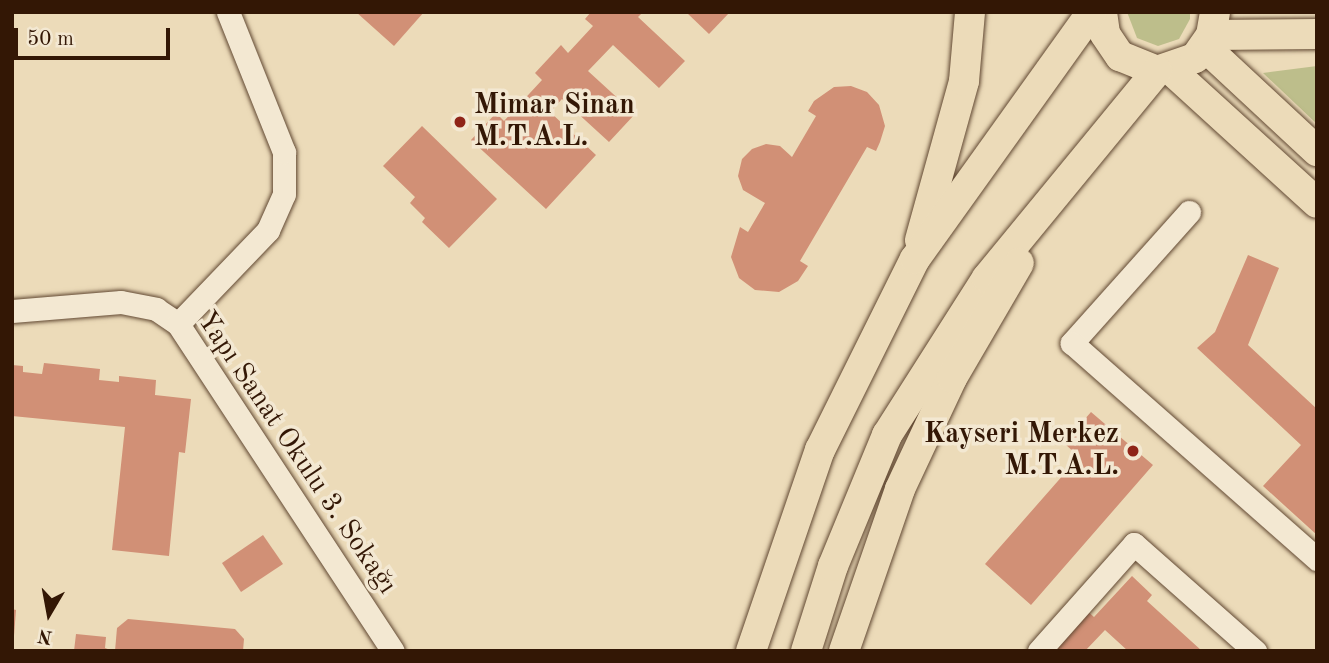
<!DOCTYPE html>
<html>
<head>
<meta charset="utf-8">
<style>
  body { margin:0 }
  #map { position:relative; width:1329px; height:663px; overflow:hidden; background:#ecdbb9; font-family:"Old Standard TT",serif }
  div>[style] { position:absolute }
  .green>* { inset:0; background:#bdbe8b }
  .building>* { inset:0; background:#d19076 }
  .roads { filter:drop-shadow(0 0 2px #614832) drop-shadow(0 0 2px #614832) }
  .minor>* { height:23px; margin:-11.5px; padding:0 11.5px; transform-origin:11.5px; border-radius:11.5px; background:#f3e8d2 }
  .major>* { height:30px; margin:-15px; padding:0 15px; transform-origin:15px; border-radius:15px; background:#ecdbb9 }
  .dots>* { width:19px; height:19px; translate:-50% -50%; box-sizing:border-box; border:4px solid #f3e8d2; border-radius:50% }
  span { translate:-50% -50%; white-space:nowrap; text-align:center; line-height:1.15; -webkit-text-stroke:7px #f3e8d2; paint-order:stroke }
  .poi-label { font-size:28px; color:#331705; font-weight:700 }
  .left { translate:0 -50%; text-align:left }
  .right { translate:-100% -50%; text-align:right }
  .street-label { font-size:28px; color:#331705 }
  .frame { position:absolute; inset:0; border:14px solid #331705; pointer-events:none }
  .north { position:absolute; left:14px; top:579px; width:70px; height:70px; -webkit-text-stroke:5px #f3e8d2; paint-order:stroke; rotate:190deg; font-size:19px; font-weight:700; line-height:28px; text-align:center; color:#331705 }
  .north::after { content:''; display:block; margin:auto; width:24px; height:32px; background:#331705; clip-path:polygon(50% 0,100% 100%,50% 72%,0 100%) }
  .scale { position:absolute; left:14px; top:28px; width:156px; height:32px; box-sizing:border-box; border:4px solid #331705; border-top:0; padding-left:9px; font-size:21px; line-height:24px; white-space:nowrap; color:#331705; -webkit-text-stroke:5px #f3e8d2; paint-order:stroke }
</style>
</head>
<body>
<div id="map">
  <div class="green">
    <div style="clip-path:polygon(1127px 12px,1190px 12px,1190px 19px,1179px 39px,1158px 46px,1137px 38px)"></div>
    <div style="clip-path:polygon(1317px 66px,1317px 124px,1263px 73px)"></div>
  </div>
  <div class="building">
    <div style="clip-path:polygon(356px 12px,424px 12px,394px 46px)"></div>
    <div style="clip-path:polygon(591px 12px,643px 12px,638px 17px,685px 61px,659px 88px,613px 45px,588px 71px,635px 114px,609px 142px,562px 99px,550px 112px,596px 155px,546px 209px,471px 140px,496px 113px,504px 121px,542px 80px,535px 73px,561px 45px,568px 53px,593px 26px,585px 19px)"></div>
    <div style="clip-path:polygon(686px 12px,730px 12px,709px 34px)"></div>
    <div style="clip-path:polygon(851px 86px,867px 92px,879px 105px,885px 126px,880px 142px,876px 151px,867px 147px,800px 261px,808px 266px,798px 281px,779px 292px,755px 290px,739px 278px,731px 257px,740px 227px,748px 232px,765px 203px,743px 190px,738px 176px,742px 159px,752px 149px,766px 144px,780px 146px,792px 157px,816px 116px,808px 111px,814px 101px,834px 87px)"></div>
    <div style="clip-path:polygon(422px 126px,497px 199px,449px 248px,422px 222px,425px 218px,410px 203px,415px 197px,383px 166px)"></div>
    <div style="clip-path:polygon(1248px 255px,1279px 268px,1248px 345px,1317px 409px,1317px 535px,1263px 486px,1301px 445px,1197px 348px,1215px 332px)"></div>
    <div style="clip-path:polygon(44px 363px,100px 369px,99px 380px,119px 382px,119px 376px,156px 380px,155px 395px,191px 399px,185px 453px,179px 452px,169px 556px,112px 550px,125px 427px,12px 416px,12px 365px,23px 366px,23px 372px,42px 374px)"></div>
    <div style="clip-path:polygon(1091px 412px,1153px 465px,1031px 605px,985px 564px,1079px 457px,1064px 443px)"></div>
    <div style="clip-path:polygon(263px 535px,283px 564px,241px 592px,222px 563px)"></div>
    <div style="clip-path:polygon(1132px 576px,1152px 595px,1147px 601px,1202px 651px,1128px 651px,1105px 630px,1085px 651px,1046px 651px,1084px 608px,1094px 617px)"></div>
    <div style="clip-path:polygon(12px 609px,16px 610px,14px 636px,12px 636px)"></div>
    <div style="clip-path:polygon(128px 619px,235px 629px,244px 639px,243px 651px,115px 651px,117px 628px)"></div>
    <div style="clip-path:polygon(76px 634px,106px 637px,105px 648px,113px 651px,74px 651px)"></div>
  </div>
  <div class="roads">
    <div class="minor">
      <div style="left:1189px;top:212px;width:176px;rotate:131.8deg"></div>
      <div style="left:1072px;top:343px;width:327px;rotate:41.4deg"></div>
      <div style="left:12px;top:311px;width:109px;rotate:-4.7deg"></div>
      <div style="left:121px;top:302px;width:36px;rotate:11deg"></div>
      <div style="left:156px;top:309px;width:27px;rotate:34deg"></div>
      <div style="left:178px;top:324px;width:391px;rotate:56.7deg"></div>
      <div style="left:178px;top:324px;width:130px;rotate:-46.2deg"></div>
      <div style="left:268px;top:230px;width:39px;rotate:-66deg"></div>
      <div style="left:284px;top:194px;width:42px;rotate:-90deg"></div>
      <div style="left:284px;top:152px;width:151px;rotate:-111.8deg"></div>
      <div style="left:1039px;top:651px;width:143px;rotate:-48.4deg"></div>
      <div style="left:1134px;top:544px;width:162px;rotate:41.5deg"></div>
    </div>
    <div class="major">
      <div style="left:1102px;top:12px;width:22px;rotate:82deg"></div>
      <div style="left:1105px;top:34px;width:27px;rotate:56deg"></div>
      <div style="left:1120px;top:56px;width:40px;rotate:22deg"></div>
      <div style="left:1157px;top:71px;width:40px;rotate:-18.9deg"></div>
      <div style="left:1195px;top:58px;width:28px;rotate:-55deg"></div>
      <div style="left:1211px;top:35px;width:23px;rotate:-80deg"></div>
      <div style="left:1211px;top:35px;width:106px;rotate:-0.5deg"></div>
      <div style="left:1205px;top:47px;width:153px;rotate:42.9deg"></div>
      <div style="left:1171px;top:70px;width:197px;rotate:42.3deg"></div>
      <div style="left:920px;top:240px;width:165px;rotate:-74.5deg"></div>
      <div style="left:964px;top:81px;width:69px;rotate:-85deg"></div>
      <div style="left:751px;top:651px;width:213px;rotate:-71.1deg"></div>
      <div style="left:820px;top:450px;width:213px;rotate:-63.6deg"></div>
      <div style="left:915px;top:259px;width:304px;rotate:-54.4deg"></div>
      <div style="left:806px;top:651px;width:89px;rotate:-72.4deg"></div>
      <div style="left:833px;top:566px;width:142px;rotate:-67.6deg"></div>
      <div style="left:887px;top:435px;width:186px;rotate:-57.5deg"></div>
      <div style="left:987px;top:278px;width:268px;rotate:-50.6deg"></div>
      <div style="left:844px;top:651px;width:171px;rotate:-70.9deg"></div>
      <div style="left:900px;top:489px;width:123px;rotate:-64.9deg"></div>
      <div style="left:952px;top:378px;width:133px;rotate:-59.8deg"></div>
    </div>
  </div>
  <div class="dots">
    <div style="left:460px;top:122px;background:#8f2418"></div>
    <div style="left:1133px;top:451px;background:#8f2418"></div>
  </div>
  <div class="poi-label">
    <span class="left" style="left:474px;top:122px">Mimar Sinan<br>M.T.A.L.</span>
    <span class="right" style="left:1119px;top:451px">Kayseri Merkez<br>M.T.A.L.</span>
  </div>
  <div class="street-label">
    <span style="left:296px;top:453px;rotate:56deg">Yapı Sanat Okulu 3. Sokağı</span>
  </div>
  <div class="frame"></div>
  <div class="north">N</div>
  <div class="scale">50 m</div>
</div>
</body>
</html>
